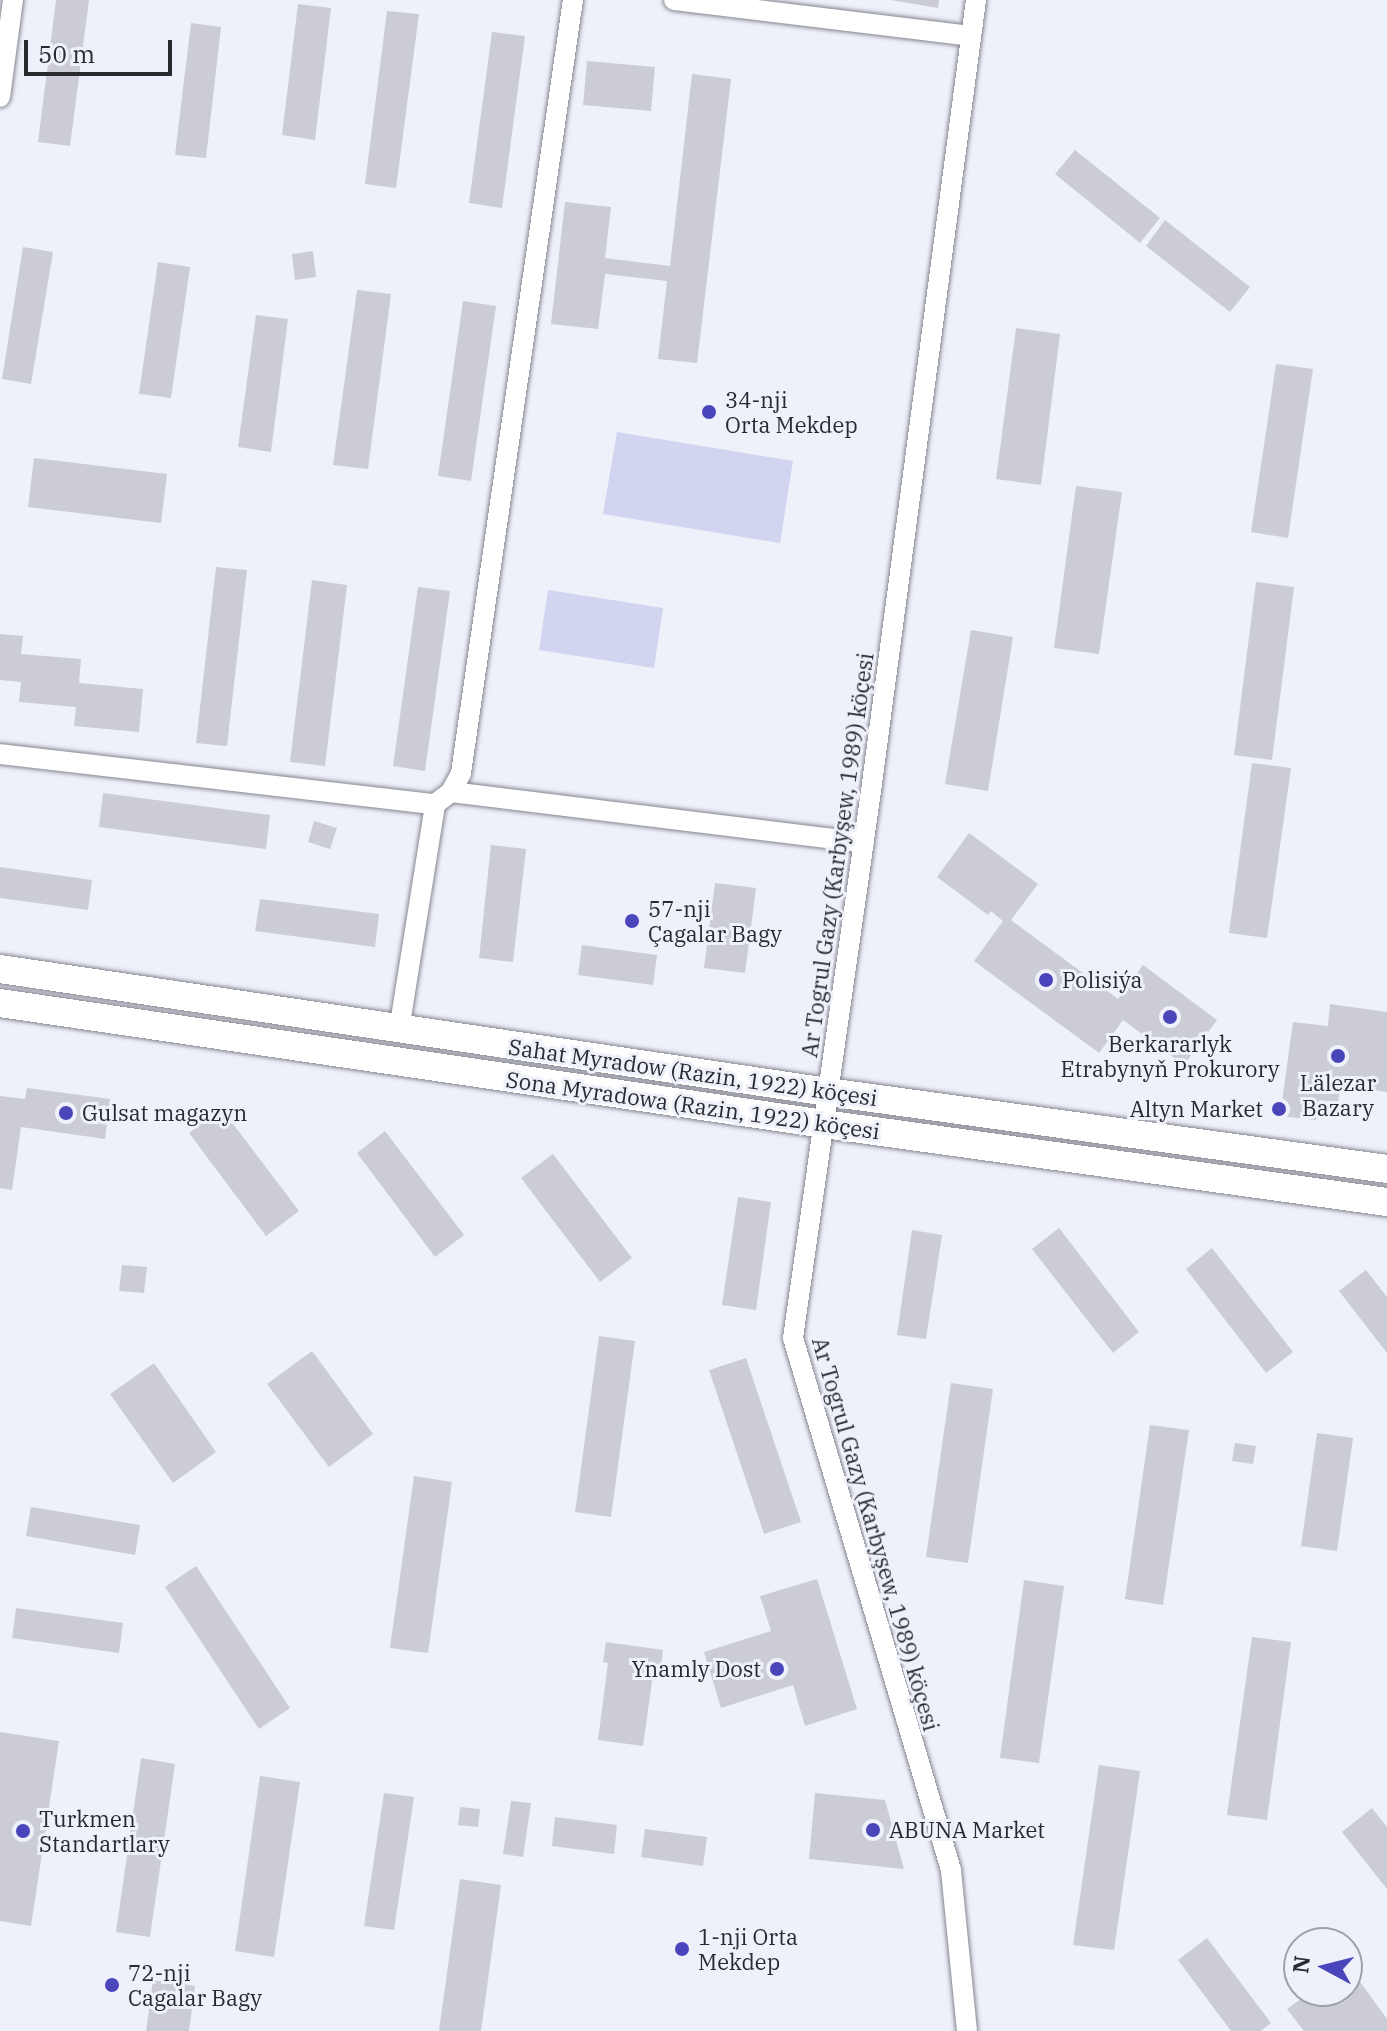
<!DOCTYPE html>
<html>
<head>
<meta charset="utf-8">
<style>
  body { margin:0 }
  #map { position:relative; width:1387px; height:2031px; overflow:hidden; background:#eef0fa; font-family:"IBM Plex Serif",serif }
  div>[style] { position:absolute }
  .green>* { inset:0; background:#d1d5f0 }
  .building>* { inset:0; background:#cbccd6 }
  .roads { filter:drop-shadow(0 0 2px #85868f) drop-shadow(0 0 2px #85868f) }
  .street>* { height:20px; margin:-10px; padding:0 10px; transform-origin:10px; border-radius:10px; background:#fff }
  .secondary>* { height:28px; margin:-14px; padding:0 14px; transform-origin:14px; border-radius:14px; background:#fff }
  .dots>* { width:22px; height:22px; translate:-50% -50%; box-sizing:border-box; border:4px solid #eef0fa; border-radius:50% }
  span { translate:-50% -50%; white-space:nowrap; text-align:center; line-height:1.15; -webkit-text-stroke:6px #eef0fa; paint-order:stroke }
  .poi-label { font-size:22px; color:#292a2d }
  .left { translate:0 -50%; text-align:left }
  .right { translate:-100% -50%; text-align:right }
  .street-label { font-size:22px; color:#292a2d }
  .north { position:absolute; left:1283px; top:1927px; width:80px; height:80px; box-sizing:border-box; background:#eef0fa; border:2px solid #9fa1a8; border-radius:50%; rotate:277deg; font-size:22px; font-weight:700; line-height:32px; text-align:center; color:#292a2d }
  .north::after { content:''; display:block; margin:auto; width:28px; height:36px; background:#4b45bb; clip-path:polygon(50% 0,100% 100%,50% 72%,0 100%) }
  .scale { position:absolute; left:24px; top:40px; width:148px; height:36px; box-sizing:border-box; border:4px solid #292a2d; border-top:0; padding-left:10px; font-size:24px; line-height:28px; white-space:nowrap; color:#292a2d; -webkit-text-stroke:6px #eef0fa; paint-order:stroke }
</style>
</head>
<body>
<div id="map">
  <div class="green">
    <div style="clip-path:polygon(617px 432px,793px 461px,780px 543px,603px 514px)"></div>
    <div style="clip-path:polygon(548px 590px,663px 608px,654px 668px,539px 650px)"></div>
  </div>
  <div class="building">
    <div style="clip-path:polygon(56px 0,89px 0,70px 146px,38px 142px)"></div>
    <div style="clip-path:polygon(891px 0,939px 0,938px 8px)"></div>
    <div style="clip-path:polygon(298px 4px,331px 8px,315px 140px,282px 135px)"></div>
    <div style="clip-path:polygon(387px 11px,419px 14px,396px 188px,365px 184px)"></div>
    <div style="clip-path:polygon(191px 23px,221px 27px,206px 158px,175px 155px)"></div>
    <div style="clip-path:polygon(492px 32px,525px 36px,502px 208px,469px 203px)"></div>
    <div style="clip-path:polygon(587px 61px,655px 67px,651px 111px,583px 105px)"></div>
    <div style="clip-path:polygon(692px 74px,731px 79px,697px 363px,658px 359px,667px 281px,605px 274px,598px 329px,551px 324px,565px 202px,611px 207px,605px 258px,670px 266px)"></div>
    <div style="clip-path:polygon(1075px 150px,1160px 218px,1140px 243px,1055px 174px)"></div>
    <div style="clip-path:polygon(1165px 220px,1250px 287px,1230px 312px,1146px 246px)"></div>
    <div style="clip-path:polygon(23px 247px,53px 252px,31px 384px,2px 379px)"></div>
    <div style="clip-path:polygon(313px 251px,316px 277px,295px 280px,292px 254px)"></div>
    <div style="clip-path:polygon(158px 262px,190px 267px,171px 398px,139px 394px)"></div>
    <div style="clip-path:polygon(357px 290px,391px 294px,368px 469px,333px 465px)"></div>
    <div style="clip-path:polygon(463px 301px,496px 306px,471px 481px,438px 476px)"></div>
    <div style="clip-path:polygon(256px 315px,288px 319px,271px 452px,238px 447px)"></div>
    <div style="clip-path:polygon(1016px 328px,1060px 334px,1041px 485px,996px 479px)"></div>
    <div style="clip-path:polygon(1276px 364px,1313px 369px,1288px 538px,1251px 532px)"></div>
    <div style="clip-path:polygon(34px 458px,167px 474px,161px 523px,28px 507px)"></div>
    <div style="clip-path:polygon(1076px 486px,1122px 492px,1099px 654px,1054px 648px)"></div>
    <div style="clip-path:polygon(216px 567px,247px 570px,227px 746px,196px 743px)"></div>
    <div style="clip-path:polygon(312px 580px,347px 585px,325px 766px,290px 762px)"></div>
    <div style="clip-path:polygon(1256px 582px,1294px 587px,1272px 760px,1234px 755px)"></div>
    <div style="clip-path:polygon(418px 587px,450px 591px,425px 771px,393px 766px)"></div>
    <div style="clip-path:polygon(971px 630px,1013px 637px,988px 791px,945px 784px)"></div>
    <div style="clip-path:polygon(0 634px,23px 636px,21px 654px,81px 659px,79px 683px,143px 689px,139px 732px,74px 726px,76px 707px,19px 702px,21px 682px,0 680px)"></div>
    <div style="clip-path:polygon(1252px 763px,1291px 768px,1267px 938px,1229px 933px)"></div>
    <div style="clip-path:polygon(103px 793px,270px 815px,266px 849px,99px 827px)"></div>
    <div style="clip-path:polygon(314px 821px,337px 828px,330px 849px,308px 842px)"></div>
    <div style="clip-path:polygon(969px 833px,1038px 884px,1011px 920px,1118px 999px,1143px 965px,1217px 1020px,1184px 1065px,1123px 1020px,1099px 1053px,974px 961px,1003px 921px,991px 911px,988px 915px,937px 877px)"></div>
    <div style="clip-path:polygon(491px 845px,526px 849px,513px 962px,479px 958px)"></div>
    <div style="clip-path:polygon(0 867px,92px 880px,88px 910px,0 898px)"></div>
    <div style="clip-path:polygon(715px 883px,756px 888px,745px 973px,704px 968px)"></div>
    <div style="clip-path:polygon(260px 899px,379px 914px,375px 947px,255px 931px)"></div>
    <div style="clip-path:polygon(582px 945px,657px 955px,653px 985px,578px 975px)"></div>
    <div style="clip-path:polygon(1330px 1004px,1387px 1012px,1387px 1092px,1340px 1086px,1338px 1103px,1319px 1100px,1316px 1120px,1280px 1116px,1293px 1022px,1328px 1026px)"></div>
    <div style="clip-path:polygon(27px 1088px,110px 1099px,105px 1139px,21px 1127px,12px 1190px,0 1188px,0 1096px,25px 1099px)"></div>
    <div style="clip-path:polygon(221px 1108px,299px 1211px,266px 1236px,189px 1133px)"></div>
    <div style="clip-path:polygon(385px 1131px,464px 1235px,435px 1257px,357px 1153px)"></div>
    <div style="clip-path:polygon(553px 1154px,632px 1258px,600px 1282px,521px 1178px)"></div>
    <div style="clip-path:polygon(738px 1197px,771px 1202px,756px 1310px,722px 1305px)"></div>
    <div style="clip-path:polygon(1059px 1228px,1139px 1332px,1113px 1353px,1032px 1249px)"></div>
    <div style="clip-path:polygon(912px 1230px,942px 1235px,926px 1339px,897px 1335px)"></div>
    <div style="clip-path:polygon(1212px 1248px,1293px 1352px,1266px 1373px,1186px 1269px)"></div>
    <div style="clip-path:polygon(122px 1265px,147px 1267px,144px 1293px,119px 1291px)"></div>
    <div style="clip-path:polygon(1366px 1270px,1387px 1297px,1387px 1353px,1339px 1291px)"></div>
    <div style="clip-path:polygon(599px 1336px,635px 1341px,611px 1517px,575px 1512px)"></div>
    <div style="clip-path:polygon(312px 1351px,373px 1434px,329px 1467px,267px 1384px)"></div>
    <div style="clip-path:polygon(746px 1358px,801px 1522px,764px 1534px,709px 1370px)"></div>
    <div style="clip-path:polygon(154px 1363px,216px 1452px,173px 1483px,110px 1394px)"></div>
    <div style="clip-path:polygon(951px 1383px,993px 1389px,968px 1563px,926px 1557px)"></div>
    <div style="clip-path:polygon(1150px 1425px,1189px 1430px,1163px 1605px,1125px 1599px)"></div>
    <div style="clip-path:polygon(1317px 1433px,1353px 1438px,1337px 1551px,1301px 1546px)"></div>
    <div style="clip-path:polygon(1235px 1443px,1256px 1446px,1253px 1464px,1232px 1461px)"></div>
    <div style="clip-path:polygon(414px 1476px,452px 1482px,428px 1653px,390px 1648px)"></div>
    <div style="clip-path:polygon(31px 1507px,140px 1525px,135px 1555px,26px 1536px)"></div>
    <div style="clip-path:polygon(196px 1566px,290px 1708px,259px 1729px,165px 1587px)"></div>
    <div style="clip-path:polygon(817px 1579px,857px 1709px,805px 1726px,793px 1685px,721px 1708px,704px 1652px,771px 1631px,760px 1596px)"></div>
    <div style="clip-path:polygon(1024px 1580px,1064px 1586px,1039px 1763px,1000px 1758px)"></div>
    <div style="clip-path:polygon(16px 1608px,123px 1623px,119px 1653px,12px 1638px)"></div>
    <div style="clip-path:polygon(1252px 1637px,1291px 1642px,1267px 1820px,1227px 1815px)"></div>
    <div style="clip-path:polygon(606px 1642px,663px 1650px,661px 1668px,654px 1667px,643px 1746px,598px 1740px,608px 1663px,603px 1662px)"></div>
    <div style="clip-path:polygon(0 1732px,59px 1741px,31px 1926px,0 1921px)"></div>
    <div style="clip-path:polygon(141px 1758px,175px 1764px,150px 1937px,116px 1932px)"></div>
    <div style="clip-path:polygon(1099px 1765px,1140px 1771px,1114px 1950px,1073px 1945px)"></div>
    <div style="clip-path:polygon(260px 1776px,300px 1782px,274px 1957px,235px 1951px)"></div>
    <div style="clip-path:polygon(384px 1793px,414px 1797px,394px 1930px,364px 1926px)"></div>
    <div style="clip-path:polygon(815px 1793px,885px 1800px,904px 1869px,809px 1859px)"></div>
    <div style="clip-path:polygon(511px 1801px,531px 1803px,523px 1857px,503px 1854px)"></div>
    <div style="clip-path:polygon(460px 1807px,480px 1809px,478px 1827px,458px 1825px)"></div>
    <div style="clip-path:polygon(1372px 1808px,1387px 1827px,1387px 1889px,1342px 1832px)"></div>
    <div style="clip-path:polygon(555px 1817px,617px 1825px,614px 1854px,552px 1846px)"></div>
    <div style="clip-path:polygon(645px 1829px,707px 1837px,703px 1866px,641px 1857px)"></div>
    <div style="clip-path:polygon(460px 1879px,501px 1885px,481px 2031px,439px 2031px)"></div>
    <div style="clip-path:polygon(1207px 1938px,1271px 2023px,1261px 2031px,1231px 2031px,1178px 1960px)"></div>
    <div style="clip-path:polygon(1347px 1964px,1387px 2019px,1387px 2031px,1304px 2031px,1287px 2009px,1312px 1991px,1347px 1991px)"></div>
    <div style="clip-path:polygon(153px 1980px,195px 1986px,189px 2031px,146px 2031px)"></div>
  </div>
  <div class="roads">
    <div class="street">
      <div style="left:674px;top:0;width:299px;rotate:6.9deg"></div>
      <div style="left:0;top:97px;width:98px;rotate:-82.4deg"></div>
      <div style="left:0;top:754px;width:438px;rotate:6.6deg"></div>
      <div style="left:451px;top:792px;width:416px;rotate:7deg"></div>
      <div style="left:399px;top:1030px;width:229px;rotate:-80.9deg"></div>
      <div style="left:435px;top:804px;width:20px;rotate:-37deg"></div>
      <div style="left:451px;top:792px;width:21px;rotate:-62deg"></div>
      <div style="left:461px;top:773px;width:781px;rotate:-81.76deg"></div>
      <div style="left:967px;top:2031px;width:162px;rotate:-95.7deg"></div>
      <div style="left:951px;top:1870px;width:555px;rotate:-106.54deg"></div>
      <div style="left:793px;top:1338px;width:553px;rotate:-81.88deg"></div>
      <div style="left:871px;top:791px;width:798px;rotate:-82.44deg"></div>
    </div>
    <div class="secondary">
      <div style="left:0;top:969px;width:837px;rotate:8.45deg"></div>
      <div style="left:828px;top:1092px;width:564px;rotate:7.84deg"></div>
      <div style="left:0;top:1003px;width:833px;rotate:8.35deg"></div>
      <div style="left:824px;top:1124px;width:568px;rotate:7.89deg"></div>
    </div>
  </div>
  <div class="dots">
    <div style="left:709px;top:412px;background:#4b45bb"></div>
    <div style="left:632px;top:921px;background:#4b45bb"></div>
    <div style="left:1046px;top:980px;background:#4b45bb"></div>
    <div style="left:1170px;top:1017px;background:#4b45bb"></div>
    <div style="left:1338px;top:1056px;background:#4b45bb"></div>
    <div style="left:1279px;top:1109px;background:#4b45bb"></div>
    <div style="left:66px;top:1113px;background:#4b45bb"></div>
    <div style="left:777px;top:1669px;background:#4b45bb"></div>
    <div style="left:873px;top:1830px;background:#4b45bb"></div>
    <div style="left:23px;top:1831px;background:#4b45bb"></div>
    <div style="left:682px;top:1949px;background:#4b45bb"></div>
    <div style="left:112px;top:1985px;background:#4b45bb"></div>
  </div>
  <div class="poi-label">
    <span class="left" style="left:725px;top:412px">34-nji<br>Orta Mekdep</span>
    <span class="left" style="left:648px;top:921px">57-nji<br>Çagalar Bagy</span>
    <span class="left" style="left:1062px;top:980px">Polisiýa</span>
    <span style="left:1170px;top:1056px">Berkararlyk<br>Etrabynyň Prokurory</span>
    <span style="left:1338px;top:1095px">Lälezar<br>Bazary</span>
    <span class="right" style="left:1263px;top:1109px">Altyn Market</span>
    <span class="left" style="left:82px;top:1113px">Gulsat magazyn</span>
    <span class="right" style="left:761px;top:1669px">Ynamly Dost</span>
    <span class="left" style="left:39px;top:1831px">Turkmen<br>Standartlary</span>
    <span class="left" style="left:889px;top:1830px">ABUNA Market</span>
    <span class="left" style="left:698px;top:1949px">1-nji Orta<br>Mekdep</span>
    <span class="left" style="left:128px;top:1985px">72-nji<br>Cagalar Bagy</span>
  </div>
  <div class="street-label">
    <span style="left:837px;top:855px;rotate:-82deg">Ar Togrul Gazy (Karbyşew, 1989) köçesi</span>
    <span style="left:693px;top:1072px;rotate:8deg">Sahat Myradow (Razin, 1922) köçesi</span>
    <span style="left:693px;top:1105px;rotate:8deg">Sona Myradowa (Razin, 1922) köçesi</span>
    <span style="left:876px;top:1534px;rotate:74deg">Ar Togrul Gazy (Karbyşew, 1989) köçesi</span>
  </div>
  <div class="north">N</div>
  <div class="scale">50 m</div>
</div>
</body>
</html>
